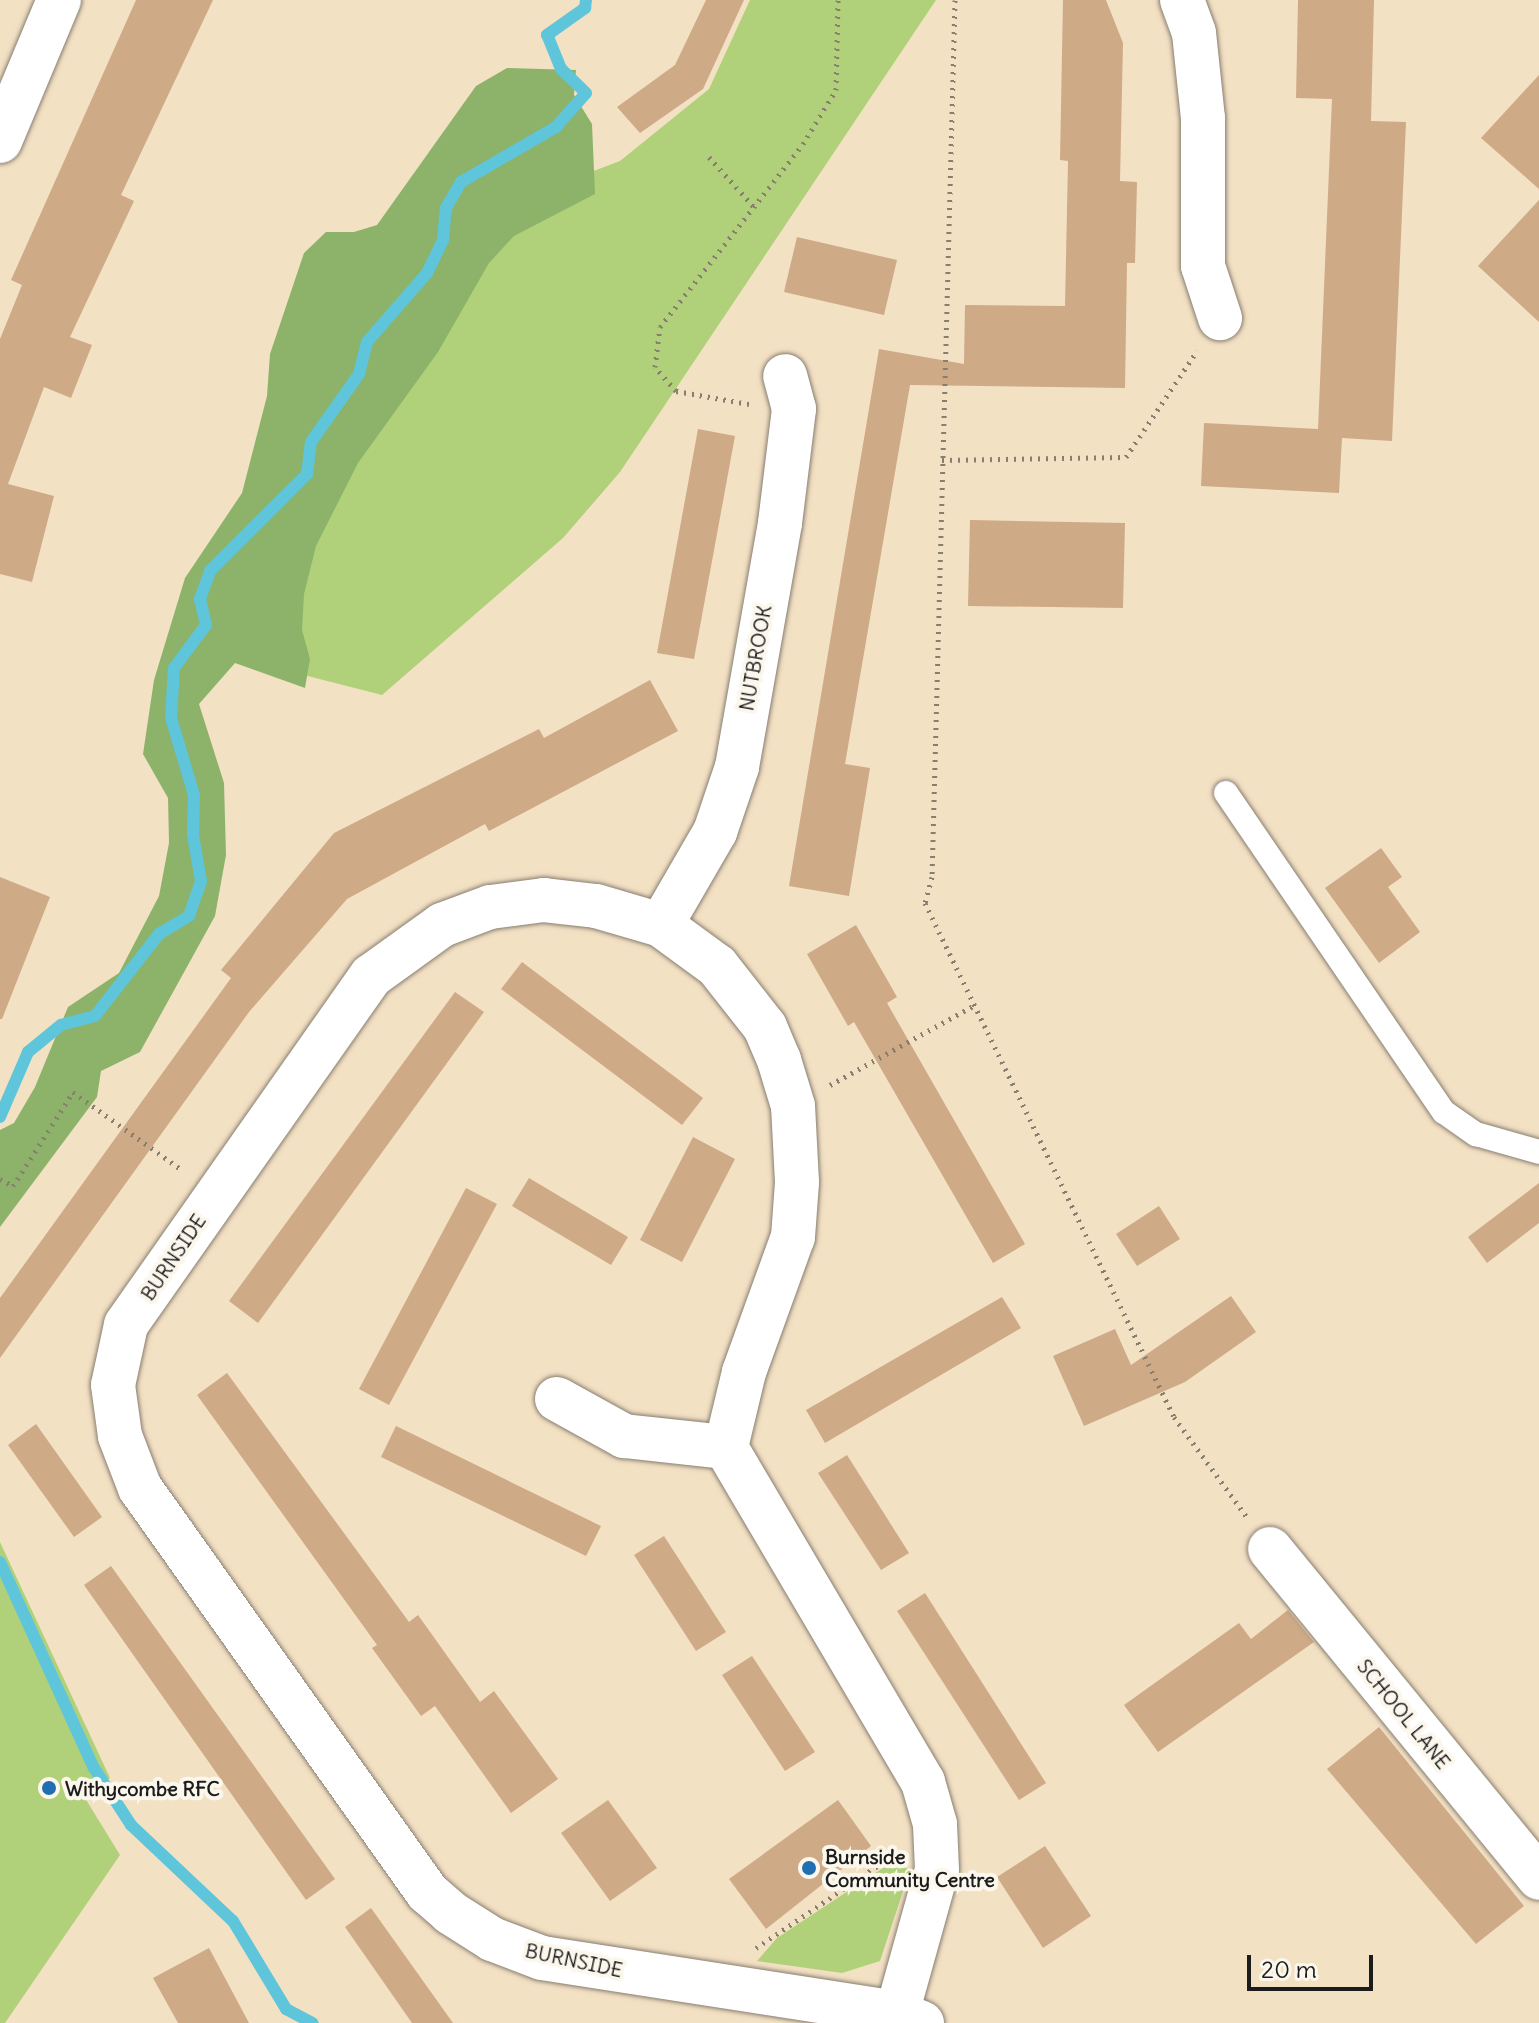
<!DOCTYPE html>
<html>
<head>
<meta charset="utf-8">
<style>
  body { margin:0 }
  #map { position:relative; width:1539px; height:2023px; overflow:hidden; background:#f3e1c4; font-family:Delius,sans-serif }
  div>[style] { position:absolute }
  .green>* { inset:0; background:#b0d179 }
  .forest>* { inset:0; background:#8cb369 }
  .stream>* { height:12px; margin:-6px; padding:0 6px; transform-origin:6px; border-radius:6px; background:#5ec5da }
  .building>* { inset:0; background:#ceaa87 }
  .path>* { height:5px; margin-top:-2.5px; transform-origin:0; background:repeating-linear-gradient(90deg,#887e70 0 2px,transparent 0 8px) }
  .roads { filter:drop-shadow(0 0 2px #887e70) drop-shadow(0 0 2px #887e70) }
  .lane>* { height:24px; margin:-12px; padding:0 12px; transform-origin:12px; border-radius:12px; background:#fff }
  .street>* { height:44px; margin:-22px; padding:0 22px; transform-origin:22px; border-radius:22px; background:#fff }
  .dots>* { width:22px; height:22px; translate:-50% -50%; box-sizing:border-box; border:4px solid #fbf7ec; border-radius:50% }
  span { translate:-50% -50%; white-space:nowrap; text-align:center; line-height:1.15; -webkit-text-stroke:8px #fbf7ec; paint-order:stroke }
  .street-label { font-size:20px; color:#1c1c1c }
  .poi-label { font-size:20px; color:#1c1c1c; font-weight:700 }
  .left { translate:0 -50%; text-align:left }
  .scale { position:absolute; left:1247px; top:1955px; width:126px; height:36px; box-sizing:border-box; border:4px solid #1c1c1c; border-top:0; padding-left:10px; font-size:24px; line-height:28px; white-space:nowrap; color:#1c1c1c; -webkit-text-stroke:6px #fbf7ec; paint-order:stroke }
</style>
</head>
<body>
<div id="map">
  <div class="green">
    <div style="clip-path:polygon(750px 0,936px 0,620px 472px,563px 538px,382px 695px,296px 673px,312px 479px,504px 205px,620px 161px,709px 89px)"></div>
    <div style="clip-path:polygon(0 1542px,110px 1778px,85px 1798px,120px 1855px,5px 2023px,0 2023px)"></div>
    <div style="clip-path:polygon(892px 1862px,910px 1870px,880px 1961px,842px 1973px,757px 1961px,777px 1938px)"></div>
  </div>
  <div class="forest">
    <div style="clip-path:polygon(507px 68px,576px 70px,574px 95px,592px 124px,595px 194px,514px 236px,489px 263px,438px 352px,358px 463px,316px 546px,304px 594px,302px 630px,310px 659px,305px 688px,235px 663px,199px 704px,224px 783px,226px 855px,215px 916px,140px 1052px,101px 1071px,97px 1097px,0 1227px,0 1130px,14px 1123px,35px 1087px,68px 1007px,119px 973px,159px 896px,169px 843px,168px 798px,143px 754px,154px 680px,185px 578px,242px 493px,267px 396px,270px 354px,304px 253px,326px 232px,354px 232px,377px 225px,476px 86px)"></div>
  </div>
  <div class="stream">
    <div style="left:0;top:1117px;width:71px;rotate:-66.7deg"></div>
    <div style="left:28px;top:1052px;width:43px;rotate:-39.3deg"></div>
    <div style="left:61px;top:1025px;width:35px;rotate:-15deg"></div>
    <div style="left:95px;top:1016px;width:104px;rotate:-52deg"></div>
    <div style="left:159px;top:934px;width:35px;rotate:-31deg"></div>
    <div style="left:189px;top:916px;width:37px;rotate:-71deg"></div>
    <div style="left:201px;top:881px;width:47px;rotate:-99.9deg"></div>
    <div style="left:193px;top:835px;width:40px;rotate:-88.6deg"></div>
    <div style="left:194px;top:795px;width:80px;rotate:-106.6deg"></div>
    <div style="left:171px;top:718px;width:50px;rotate:-86.6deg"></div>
    <div style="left:174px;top:668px;width:54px;rotate:-53.3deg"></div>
    <div style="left:206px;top:625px;width:27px;rotate:-103deg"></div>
    <div style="left:200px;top:599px;width:30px;rotate:-70deg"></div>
    <div style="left:210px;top:571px;width:137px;rotate:-45deg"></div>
    <div style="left:307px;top:474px;width:32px;rotate:-83deg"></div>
    <div style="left:311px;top:442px;width:83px;rotate:-54.8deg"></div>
    <div style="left:359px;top:374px;width:33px;rotate:-76deg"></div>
    <div style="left:367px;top:342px;width:91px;rotate:-49deg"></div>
    <div style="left:427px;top:273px;width:37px;rotate:-64deg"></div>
    <div style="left:443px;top:240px;width:32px;rotate:-85deg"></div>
    <div style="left:446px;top:208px;width:30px;rotate:-60deg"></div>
    <div style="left:461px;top:182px;width:110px;rotate:-30.1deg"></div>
    <div style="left:556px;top:127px;width:45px;rotate:-48.6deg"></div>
    <div style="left:586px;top:93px;width:35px;rotate:-136deg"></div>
    <div style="left:561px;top:69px;width:37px;rotate:-112deg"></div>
    <div style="left:547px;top:35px;width:47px;rotate:-35.4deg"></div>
    <div style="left:585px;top:8px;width:8px;rotate:-83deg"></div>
    <div style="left:0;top:1562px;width:226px;rotate:65.5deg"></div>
    <div style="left:94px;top:1768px;width:68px;rotate:57deg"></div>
    <div style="left:131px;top:1825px;width:140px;rotate:43.3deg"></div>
    <div style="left:233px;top:1921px;width:103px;rotate:58.9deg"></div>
    <div style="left:286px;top:2009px;width:30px;rotate:28deg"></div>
  </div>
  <div class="building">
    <div style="clip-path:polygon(136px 0,213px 0,121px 195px,134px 201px,70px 337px,92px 345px,71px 398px,44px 387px,8px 484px,54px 496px,32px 582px,0 574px,0 339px,22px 285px,11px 280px)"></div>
    <div style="clip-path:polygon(706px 0,744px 0,703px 89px,640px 133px,617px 107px,675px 65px)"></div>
    <div style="clip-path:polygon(1063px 0,1106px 0,1123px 43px,1120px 181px,1137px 182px,1135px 263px,1127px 263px,1125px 388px,910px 385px,845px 764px,870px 768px,849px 896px,789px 886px,879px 349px,964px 364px,965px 305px,1065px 306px,1068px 161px,1060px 160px)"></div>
    <div style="clip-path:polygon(1298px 0,1374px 0,1371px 121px,1406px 122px,1392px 441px,1342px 438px,1339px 493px,1201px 486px,1204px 423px,1318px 429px,1332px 99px,1296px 98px)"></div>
    <div style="clip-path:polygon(1539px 75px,1539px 189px,1481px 138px)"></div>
    <div style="clip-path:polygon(1539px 200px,1539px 322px,1478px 266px)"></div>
    <div style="clip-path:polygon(797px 237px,897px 260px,884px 315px,784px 292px)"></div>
    <div style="clip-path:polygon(698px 429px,735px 436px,694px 659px,657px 653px)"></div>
    <div style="clip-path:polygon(970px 520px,1125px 523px,1123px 608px,968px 606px)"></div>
    <div style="clip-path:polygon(650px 680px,678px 731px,489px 831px,485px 824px,347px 899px,249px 1012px,0 1358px,0 1298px,231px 978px,221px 970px,334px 833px,539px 729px,544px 738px)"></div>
    <div style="clip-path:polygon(1381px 848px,1402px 877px,1388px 887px,1420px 932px,1379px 963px,1325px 888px)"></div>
    <div style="clip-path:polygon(0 877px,50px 897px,2px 1019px,0 1019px)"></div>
    <div style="clip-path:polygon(856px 925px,897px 997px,887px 1003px,1025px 1244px,993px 1263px,854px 1022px,848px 1026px,807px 954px)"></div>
    <div style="clip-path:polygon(522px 962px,703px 1098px,682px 1125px,501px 989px)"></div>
    <div style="clip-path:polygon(455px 992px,484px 1012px,258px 1323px,229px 1301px)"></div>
    <div style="clip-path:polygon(693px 1137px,735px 1159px,682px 1262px,640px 1240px)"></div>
    <div style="clip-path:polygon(529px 1178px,628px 1237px,611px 1265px,512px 1206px)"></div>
    <div style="clip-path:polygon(1539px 1183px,1539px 1223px,1487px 1263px,1468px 1237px)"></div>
    <div style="clip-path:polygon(466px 1188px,497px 1204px,389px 1405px,359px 1389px)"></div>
    <div style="clip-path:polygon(1159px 1206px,1180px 1239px,1137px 1266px,1116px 1234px)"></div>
    <div style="clip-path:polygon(1231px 1296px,1256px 1332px,1185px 1382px,1084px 1426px,1053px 1356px,1115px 1329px,1131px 1365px)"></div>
    <div style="clip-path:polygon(1002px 1297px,1021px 1328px,825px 1443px,806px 1410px)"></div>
    <div style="clip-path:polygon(227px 1373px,409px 1622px,418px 1615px,480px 1702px,494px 1691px,558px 1779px,511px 1813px,435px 1706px,421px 1716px,372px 1648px,377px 1645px,197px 1395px)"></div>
    <div style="clip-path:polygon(36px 1424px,102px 1517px,74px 1537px,8px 1445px)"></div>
    <div style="clip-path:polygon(396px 1426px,601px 1526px,586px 1556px,381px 1457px)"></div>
    <div style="clip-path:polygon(847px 1455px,909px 1553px,881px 1570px,818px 1473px)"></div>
    <div style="clip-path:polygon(664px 1536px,726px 1632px,696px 1651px,634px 1555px)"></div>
    <div style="clip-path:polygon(111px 1566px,335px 1879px,306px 1900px,84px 1585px)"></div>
    <div style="clip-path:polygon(925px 1593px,1046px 1783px,1019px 1800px,897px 1611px)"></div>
    <div style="clip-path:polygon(1288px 1610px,1314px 1642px,1158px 1752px,1124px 1705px,1239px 1623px,1251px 1639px)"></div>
    <div style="clip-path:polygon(752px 1656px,815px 1752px,785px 1771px,722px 1675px)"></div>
    <div style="clip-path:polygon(1379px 1727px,1524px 1906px,1476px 1944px,1327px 1769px)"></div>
    <div style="clip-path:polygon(608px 1800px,657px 1868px,610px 1901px,561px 1833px)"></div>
    <div style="clip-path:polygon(838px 1800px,871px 1846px,766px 1929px,729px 1879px)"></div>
    <div style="clip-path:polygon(1045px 1846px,1091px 1916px,1043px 1948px,997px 1877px)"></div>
    <div style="clip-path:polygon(371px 1908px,453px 2023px,412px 2023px,345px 1927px)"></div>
    <div style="clip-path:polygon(209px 1948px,249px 2023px,178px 2023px,153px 1978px)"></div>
  </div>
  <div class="path">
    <div style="left:955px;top:0;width:877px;rotate:91.5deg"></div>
    <div style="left:932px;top:877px;width:27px;rotate:105deg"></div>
    <div style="left:925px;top:903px;width:571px;rotate:64.15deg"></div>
    <div style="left:1174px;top:1417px;width:124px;rotate:53.9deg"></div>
    <div style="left:709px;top:157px;width:67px;rotate:48deg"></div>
    <div style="left:749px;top:404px;width:74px;rotate:-169.9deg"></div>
    <div style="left:676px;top:391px;width:32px;rotate:-131deg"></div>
    <div style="left:655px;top:367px;width:40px;rotate:-82.9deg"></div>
    <div style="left:660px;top:327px;width:232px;rotate:-52deg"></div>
    <div style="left:803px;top:144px;width:63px;rotate:-58.6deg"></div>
    <div style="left:836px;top:90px;width:90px;rotate:-88.7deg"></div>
    <div style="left:942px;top:460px;width:184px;rotate:-0.9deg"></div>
    <div style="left:1126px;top:457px;width:128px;rotate:-56.2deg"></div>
    <div style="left:830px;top:1085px;width:163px;rotate:-28.9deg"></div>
    <div style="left:0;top:1179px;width:15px;rotate:28deg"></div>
    <div style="left:13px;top:1186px;width:112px;rotate:-57.4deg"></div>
    <div style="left:73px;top:1092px;width:134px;rotate:35.6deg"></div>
    <div style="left:756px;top:1948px;width:164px;rotate:-34.1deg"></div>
  </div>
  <div class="roads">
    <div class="lane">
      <div style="left:1226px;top:793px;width:386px;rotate:55.7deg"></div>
      <div style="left:1444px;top:1112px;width:39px;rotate:35deg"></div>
      <div style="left:1476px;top:1134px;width:66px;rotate:15.9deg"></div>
    </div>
    <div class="street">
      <div style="left:1182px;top:0;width:35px;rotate:70deg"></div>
      <div style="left:1194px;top:33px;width:85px;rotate:84deg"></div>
      <div style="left:1203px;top:118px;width:148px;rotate:90deg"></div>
      <div style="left:1203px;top:266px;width:55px;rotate:71.9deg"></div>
      <div style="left:0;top:141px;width:153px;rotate:-67.3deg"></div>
      <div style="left:661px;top:925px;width:108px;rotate:-59.9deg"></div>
      <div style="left:715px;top:832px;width:69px;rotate:-71.3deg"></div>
      <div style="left:737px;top:767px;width:248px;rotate:-80deg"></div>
      <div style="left:780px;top:523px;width:115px;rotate:-83deg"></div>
      <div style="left:794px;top:409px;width:34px;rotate:-105deg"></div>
      <div style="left:557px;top:1399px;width:77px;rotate:28.9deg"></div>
      <div style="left:624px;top:1436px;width:103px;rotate:6.2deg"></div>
      <div style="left:1270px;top:1549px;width:425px;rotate:50.7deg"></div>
      <div style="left:897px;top:2013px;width:148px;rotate:-74.4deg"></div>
      <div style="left:937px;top:1870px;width:46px;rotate:-92.5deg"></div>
      <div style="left:935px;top:1824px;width:44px;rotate:-105.9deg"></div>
      <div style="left:923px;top:1782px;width:389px;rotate:-120.5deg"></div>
      <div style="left:726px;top:1447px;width:77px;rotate:-76.5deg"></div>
      <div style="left:744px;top:1372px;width:144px;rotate:-70.1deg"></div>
      <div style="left:793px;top:1237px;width:55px;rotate:-85.8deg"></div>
      <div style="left:797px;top:1182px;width:76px;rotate:-93deg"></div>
      <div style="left:793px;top:1106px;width:48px;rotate:-106.9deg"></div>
      <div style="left:779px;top:1060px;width:36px;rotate:-113deg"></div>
      <div style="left:765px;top:1027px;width:78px;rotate:-128.2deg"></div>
      <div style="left:717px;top:966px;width:69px;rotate:-143.8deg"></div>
      <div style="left:661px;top:925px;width:68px;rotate:-163.7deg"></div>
      <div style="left:596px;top:906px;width:52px;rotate:-173.4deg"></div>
      <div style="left:544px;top:900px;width:54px;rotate:172.6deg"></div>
      <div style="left:490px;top:907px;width:51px;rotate:159.4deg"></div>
      <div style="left:442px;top:925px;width:87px;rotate:144.3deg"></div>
      <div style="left:371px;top:976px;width:426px;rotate:125.1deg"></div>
      <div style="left:126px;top:1325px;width:61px;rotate:102.2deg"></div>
      <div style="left:113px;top:1385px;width:51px;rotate:82.2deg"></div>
      <div style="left:120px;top:1436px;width:56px;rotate:69deg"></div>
      <div style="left:140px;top:1488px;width:496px;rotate:54.6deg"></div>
      <div style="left:427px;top:1892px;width:32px;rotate:41deg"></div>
      <div style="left:451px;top:1913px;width:49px;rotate:32.4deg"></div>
      <div style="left:492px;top:1939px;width:53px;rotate:20.8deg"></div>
      <div style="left:542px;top:1958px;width:359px;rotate:8.8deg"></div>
      <div style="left:897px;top:2013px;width:27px;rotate:22deg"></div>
    </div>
  </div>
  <div class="dots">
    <div style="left:49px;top:1788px;background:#1f6fb2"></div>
    <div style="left:809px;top:1868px;background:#1f6fb2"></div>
  </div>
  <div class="street-label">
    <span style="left:755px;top:658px;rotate:-80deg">NUTBROOK</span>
    <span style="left:173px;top:1257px;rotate:-56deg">BURNSIDE</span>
    <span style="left:1404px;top:1714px;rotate:51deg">SCHOOL LANE</span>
    <span style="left:574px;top:1960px;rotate:12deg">BURNSIDE</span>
  </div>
  <div class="poi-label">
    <span class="left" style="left:65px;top:1788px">Withycombe RFC</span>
    <span class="left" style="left:825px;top:1868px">Burnside<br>Community Centre</span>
  </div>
  <div class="scale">20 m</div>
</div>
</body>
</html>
